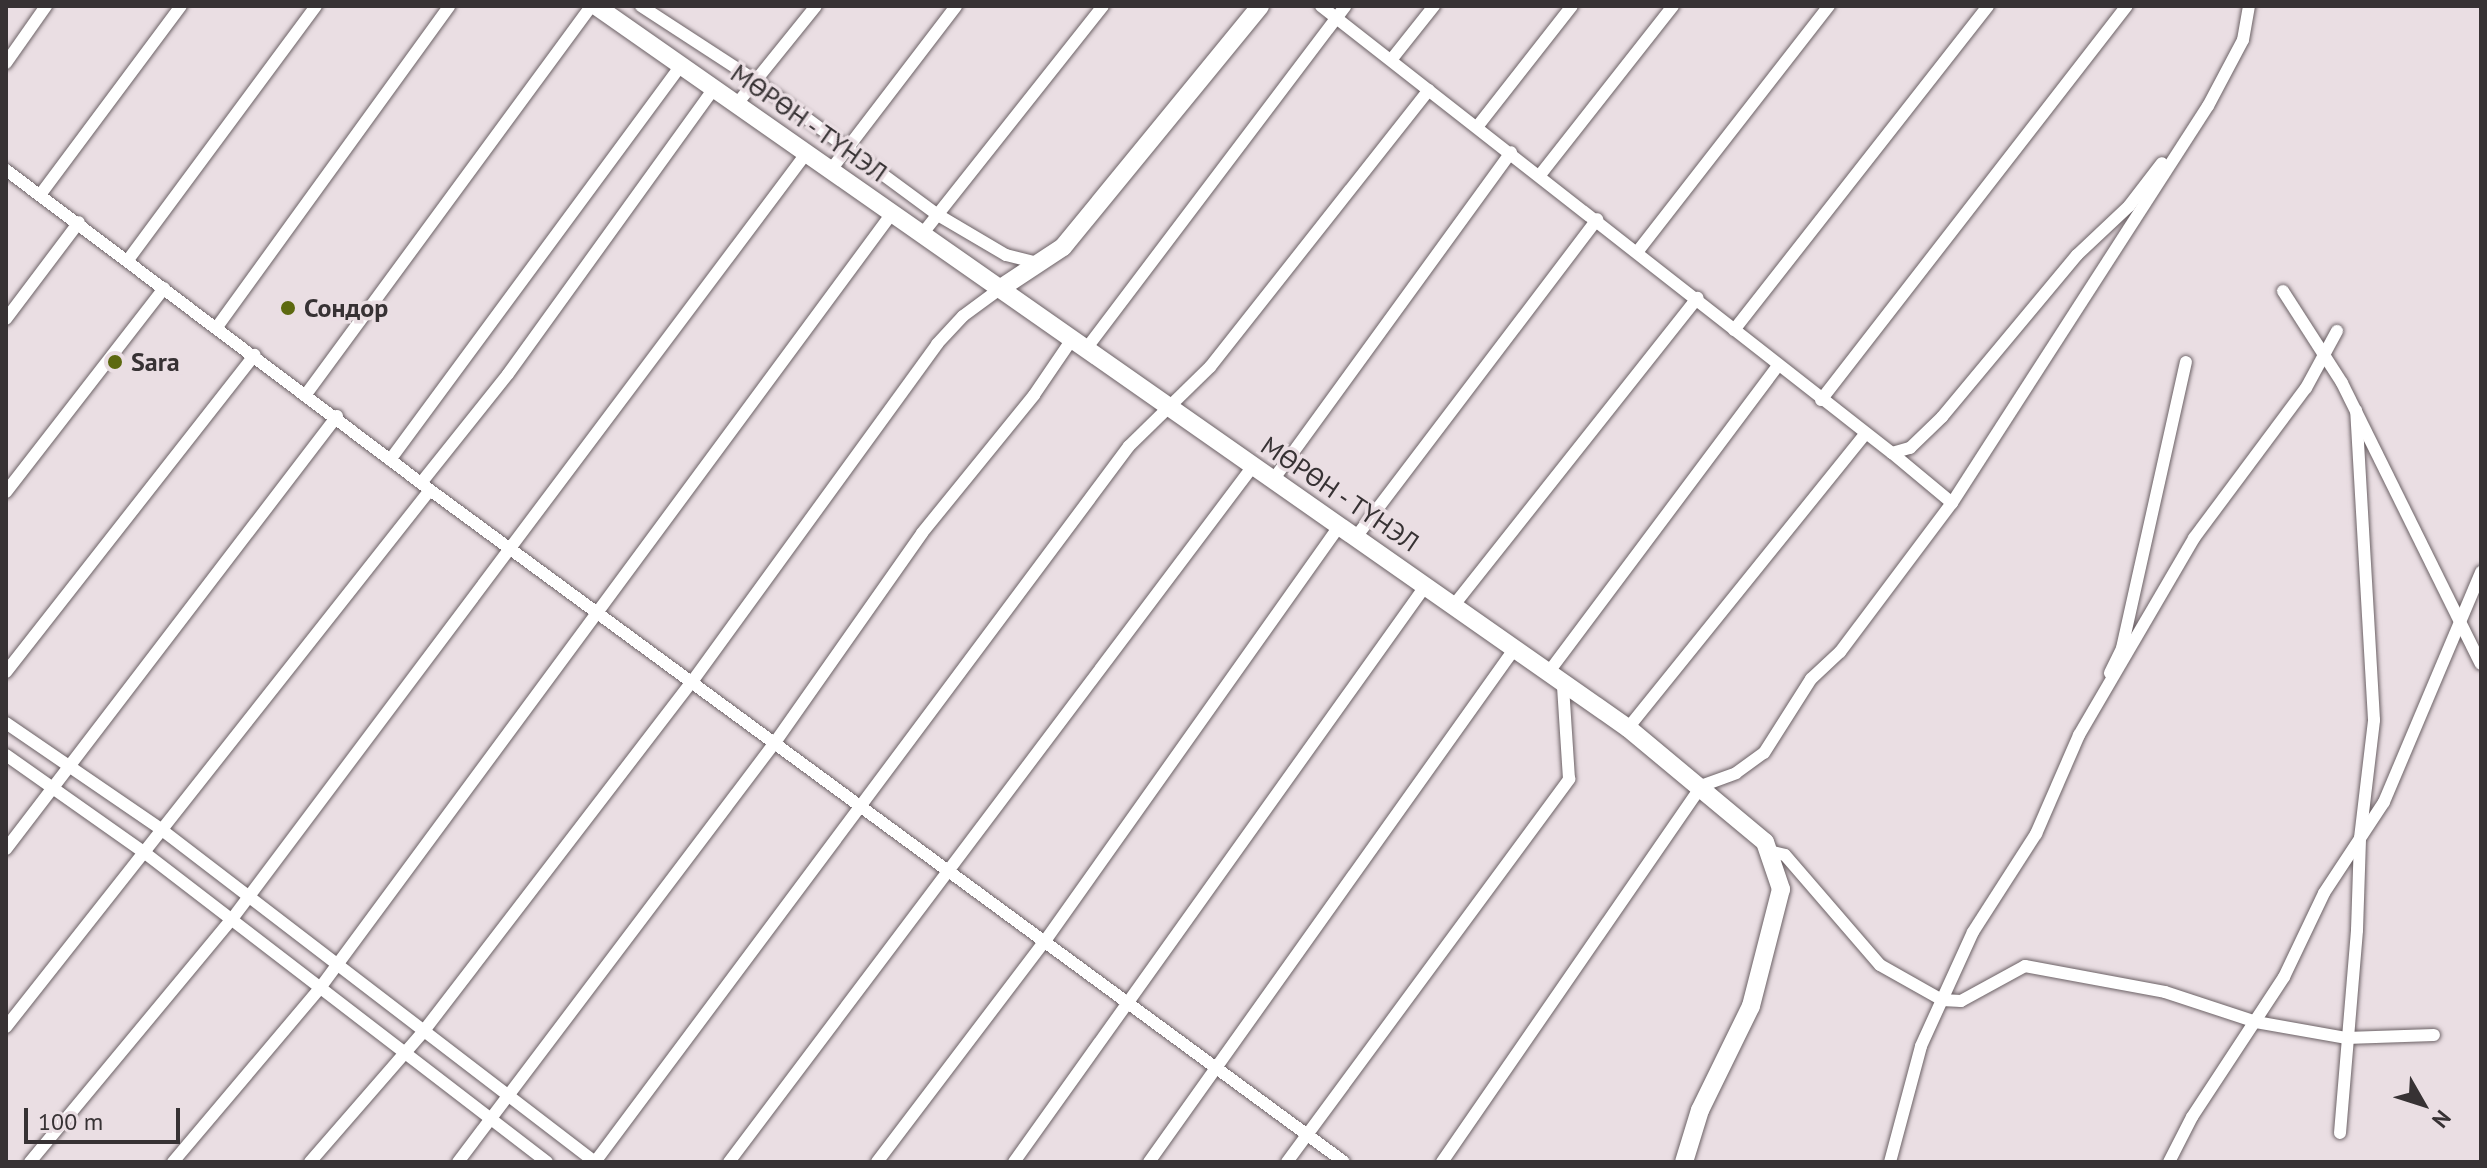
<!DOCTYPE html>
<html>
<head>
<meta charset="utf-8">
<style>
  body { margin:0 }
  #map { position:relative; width:2487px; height:1168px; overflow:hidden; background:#eadee3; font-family:"PT Sans",sans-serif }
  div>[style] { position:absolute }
  .roads { filter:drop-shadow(0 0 2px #6c6266) drop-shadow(0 0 2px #6c6266) }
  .street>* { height:12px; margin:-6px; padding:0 6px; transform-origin:6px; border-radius:6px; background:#fff }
  .secondary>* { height:18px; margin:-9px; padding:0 9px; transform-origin:9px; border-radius:9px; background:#fff }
  .dots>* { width:22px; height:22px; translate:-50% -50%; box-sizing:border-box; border:4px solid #eadee3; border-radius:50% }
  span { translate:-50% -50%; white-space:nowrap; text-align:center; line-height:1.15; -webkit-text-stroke:7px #eadee3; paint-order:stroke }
  .street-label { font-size:26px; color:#373234 }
  .poi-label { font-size:26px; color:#373234; font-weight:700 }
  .left { translate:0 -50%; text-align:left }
  .frame { position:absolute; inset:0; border:8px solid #373234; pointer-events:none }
  .north { position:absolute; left:2383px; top:1064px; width:80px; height:80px; -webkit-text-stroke:6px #eadee3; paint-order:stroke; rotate:129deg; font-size:22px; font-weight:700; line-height:32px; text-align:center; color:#373234 }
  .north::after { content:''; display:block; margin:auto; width:28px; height:36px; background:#373234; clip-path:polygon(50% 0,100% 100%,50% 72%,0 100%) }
  .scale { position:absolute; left:24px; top:1108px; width:156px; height:36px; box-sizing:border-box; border:4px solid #373234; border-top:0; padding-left:10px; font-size:24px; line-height:28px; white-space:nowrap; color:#373234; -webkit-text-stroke:6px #eadee3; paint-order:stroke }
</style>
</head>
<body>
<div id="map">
  <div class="roads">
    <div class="street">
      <div style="left:641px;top:6px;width:137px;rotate:33.1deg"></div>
      <div style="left:756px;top:81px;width:226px;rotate:36.4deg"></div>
      <div style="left:938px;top:215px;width:79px;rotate:30.5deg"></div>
      <div style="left:1006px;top:255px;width:36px;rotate:14deg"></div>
      <div style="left:1321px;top:6px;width:725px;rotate:38.06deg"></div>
      <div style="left:1892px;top:453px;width:19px;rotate:-16deg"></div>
      <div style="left:1910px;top:448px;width:45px;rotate:-44.1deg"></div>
      <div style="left:1942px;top:417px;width:211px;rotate:-50.2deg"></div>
      <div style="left:2077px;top:255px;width:71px;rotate:-43.3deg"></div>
      <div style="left:2129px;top:206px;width:54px;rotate:-52.5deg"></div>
      <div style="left:1391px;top:60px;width:69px;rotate:-51.5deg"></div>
      <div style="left:6px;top:63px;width:70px;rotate:-54.9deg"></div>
      <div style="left:736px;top:105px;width:127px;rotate:-51.1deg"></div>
      <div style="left:1477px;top:127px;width:154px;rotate:-51.9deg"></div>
      <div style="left:6px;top:170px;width:531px;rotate:37.04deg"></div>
      <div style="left:430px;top:490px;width:1134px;rotate:36.32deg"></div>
      <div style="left:830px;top:171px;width:208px;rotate:-52.6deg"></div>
      <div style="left:1540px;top:175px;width:215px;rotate:-51.8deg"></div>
      <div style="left:40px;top:195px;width:236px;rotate:-53.3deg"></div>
      <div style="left:923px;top:233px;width:290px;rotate:-51.6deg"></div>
      <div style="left:1638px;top:251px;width:311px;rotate:-52.1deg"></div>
      <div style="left:128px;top:260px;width:316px;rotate:-53.5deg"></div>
      <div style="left:2283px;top:291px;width:109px;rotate:57.3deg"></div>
      <div style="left:2342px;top:383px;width:313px;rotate:63.7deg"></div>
      <div style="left:6px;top:319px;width:121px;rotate:-53deg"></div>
      <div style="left:217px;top:327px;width:396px;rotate:-54.1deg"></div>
      <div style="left:1734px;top:330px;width:412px;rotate:-51.9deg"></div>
      <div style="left:1086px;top:349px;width:430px;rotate:-52.9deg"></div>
      <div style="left:307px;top:393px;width:480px;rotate:-53.7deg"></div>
      <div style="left:1821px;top:400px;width:499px;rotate:-52.2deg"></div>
      <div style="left:1892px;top:453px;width:78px;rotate:39.8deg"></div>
      <div style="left:390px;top:460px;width:492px;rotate:-53.6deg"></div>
      <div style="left:1273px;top:480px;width:405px;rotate:-54deg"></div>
      <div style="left:421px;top:483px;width:139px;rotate:-51.4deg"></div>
      <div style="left:508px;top:374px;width:352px;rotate:-54.2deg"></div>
      <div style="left:6px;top:492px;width:258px;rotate:-52.2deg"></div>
      <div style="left:1356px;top:537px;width:399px;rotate:-52.8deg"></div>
      <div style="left:1454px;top:605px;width:392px;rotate:-51.6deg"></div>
      <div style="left:6px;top:672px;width:403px;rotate:-51.9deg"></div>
      <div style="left:1548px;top:673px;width:384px;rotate:-53.2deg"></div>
      <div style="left:2110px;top:673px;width:28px;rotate:-64deg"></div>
      <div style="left:2122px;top:648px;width:293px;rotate:-77.4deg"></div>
      <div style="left:6px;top:723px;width:189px;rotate:34.4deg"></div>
      <div style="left:162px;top:830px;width:546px;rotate:37.48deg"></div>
      <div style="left:1628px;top:728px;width:378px;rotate:-51.1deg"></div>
      <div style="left:6px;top:755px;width:170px;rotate:35.2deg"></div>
      <div style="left:145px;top:853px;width:507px;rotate:37.55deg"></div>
      <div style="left:6px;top:849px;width:545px;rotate:-52.6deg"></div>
      <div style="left:1773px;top:852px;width:12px;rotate:14deg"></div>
      <div style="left:1785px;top:855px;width:145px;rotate:49.2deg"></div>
      <div style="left:1880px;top:965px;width:71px;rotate:29.4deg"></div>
      <div style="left:1942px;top:1000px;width:19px;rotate:3deg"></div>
      <div style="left:1961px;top:1001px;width:73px;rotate:-28.7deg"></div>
      <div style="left:2025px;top:966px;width:142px;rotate:10.5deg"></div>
      <div style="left:2165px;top:992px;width:96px;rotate:18.2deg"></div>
      <div style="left:2256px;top:1022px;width:91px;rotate:10.1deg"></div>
      <div style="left:2346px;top:1038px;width:88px;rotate:-2deg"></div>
      <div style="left:6px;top:1027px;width:684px;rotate:-51.71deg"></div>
      <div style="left:2340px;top:1133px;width:204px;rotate:-85.2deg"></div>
      <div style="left:2357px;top:930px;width:92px;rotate:-88.1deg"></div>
      <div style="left:2360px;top:838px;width:119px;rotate:-83.2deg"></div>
      <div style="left:2374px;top:720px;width:310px;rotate:-93.3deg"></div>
      <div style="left:30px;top:1162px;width:316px;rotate:-50.3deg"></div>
      <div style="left:232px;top:919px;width:955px;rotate:-53.13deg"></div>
      <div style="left:173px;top:1162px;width:228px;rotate:-49.8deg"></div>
      <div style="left:320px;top:988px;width:965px;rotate:-53.56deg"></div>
      <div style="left:310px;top:1162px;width:172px;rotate:-49deg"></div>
      <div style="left:423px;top:1032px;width:445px;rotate:-52.5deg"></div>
      <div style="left:694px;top:679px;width:414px;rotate:-54deg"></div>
      <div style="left:937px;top:344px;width:38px;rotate:-47deg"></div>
      <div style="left:963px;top:316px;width:47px;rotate:-36.4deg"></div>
      <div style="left:458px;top:1162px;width:528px;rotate:-52.93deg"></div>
      <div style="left:776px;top:741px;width:254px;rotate:-54.9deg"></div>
      <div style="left:922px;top:533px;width:178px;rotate:-50.9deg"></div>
      <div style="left:1034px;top:395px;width:68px;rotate:-55.8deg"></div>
      <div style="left:595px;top:1162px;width:893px;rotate:-53.28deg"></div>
      <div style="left:1129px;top:446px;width:113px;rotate:-44.3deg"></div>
      <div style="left:1210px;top:367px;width:353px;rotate:-51.7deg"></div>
      <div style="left:729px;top:1162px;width:871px;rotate:-53.02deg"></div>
      <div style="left:877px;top:1162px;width:278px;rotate:-52.8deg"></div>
      <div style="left:1045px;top:941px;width:510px;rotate:-54.66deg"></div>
      <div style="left:1014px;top:1162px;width:709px;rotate:-54.47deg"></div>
      <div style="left:1149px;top:1162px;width:631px;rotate:-54.55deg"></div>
      <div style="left:1287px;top:1162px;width:476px;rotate:-53.6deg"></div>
      <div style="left:1569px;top:779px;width:94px;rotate:-93.7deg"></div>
      <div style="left:1442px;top:1162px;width:457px;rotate:-55.4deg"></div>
      <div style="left:1701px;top:786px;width:37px;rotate:-20deg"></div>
      <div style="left:1736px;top:773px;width:34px;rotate:-36deg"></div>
      <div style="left:1764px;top:753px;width:88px;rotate:-57.6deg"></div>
      <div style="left:1811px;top:679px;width:40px;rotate:-43deg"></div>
      <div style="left:1840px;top:652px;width:186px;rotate:-53.1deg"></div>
      <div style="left:1952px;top:503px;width:472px;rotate:-57.2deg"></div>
      <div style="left:2208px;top:106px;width:75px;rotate:-62.1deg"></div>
      <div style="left:2243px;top:40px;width:35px;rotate:-80deg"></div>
      <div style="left:1890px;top:1162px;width:120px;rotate:-75deg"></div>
      <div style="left:1921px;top:1046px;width:125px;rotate:-65.5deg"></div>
      <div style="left:1973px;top:932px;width:117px;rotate:-57.3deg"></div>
      <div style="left:2036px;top:834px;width:108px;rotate:-66.5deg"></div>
      <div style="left:2079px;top:735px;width:228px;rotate:-59.7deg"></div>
      <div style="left:2194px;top:538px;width:187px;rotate:-53.3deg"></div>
      <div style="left:2306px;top:388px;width:65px;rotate:-61.5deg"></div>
      <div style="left:2169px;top:1162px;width:51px;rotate:-62.9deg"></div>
      <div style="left:2192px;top:1117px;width:168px;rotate:-56.7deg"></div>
      <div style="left:2284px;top:977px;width:93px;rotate:-64.5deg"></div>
      <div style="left:2324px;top:893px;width:109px;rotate:-56.6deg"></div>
      <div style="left:2384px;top:802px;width:250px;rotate:-67.1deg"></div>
    </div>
    <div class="secondary">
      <div style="left:596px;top:6px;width:1259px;rotate:34.98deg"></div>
      <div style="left:1628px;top:728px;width:178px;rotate:39.8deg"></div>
      <div style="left:1765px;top:842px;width:50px;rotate:71.2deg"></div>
      <div style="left:1781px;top:889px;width:121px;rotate:104.4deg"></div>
      <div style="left:1751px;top:1006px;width:116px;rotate:116.1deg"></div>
      <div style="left:1700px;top:1110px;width:54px;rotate:107.1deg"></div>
      <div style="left:1001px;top:288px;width:74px;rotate:-33.5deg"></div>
      <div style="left:1063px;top:247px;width:311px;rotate:-50.7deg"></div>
    </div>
  </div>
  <div class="dots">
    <div style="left:288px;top:308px;background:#5d6910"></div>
    <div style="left:115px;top:362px;background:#5d6910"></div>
  </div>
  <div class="street-label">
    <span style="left:809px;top:123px;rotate:35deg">МӨРӨН - ТҮНЭЛ</span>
    <span style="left:1340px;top:494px;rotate:34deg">МӨРӨН - ТҮНЭЛ</span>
  </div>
  <div class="poi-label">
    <span class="left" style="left:304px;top:308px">Сондор</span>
    <span class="left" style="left:131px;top:362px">Sara</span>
  </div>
  <div class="frame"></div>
  <div class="north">N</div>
  <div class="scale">100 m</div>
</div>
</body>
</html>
